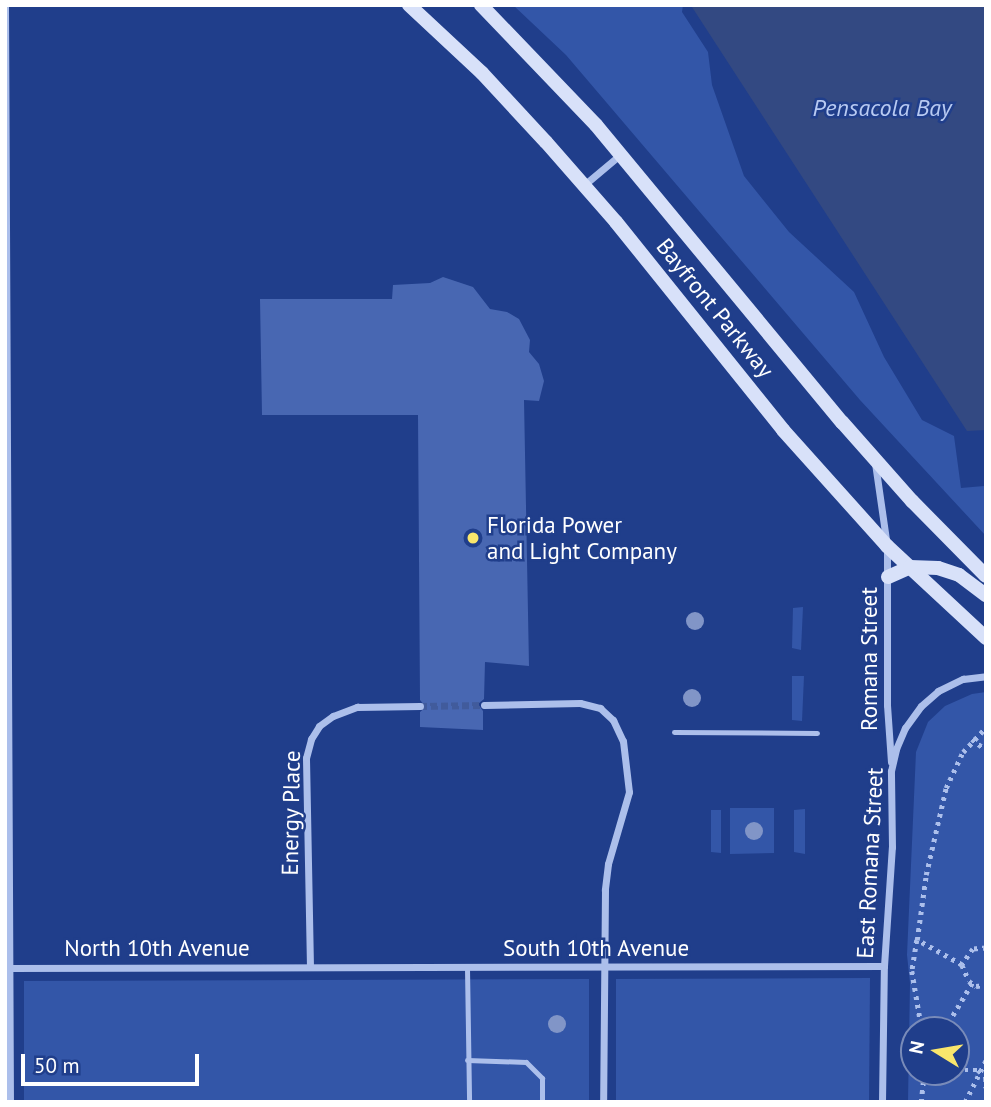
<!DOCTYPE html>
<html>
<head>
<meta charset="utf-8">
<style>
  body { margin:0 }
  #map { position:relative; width:991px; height:1107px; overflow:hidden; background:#203e8b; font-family:"PT Sans",sans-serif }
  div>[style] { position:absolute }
  .green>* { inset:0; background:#3356a8 }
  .water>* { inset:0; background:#334982 }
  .building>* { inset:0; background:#4867b2 }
  .street-tunnel>* { height:7px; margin-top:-3.5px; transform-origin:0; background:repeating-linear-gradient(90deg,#415b9c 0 7px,transparent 0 10.5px) }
  .path>* { height:4.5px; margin-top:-2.25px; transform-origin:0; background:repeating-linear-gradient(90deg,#acbfeb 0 3.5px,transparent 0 8.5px) }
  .lane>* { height:5px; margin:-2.5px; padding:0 2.5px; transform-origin:2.5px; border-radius:2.5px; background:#acbfeb }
  .street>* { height:7px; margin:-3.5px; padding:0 3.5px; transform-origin:3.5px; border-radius:3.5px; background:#acbfeb }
  .secondary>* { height:14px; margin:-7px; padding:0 7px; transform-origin:7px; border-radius:7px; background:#d8e1f9 }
  .trees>* { width:18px; height:18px; margin:-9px; border-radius:50%; background:#8195c7 }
  .dots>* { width:19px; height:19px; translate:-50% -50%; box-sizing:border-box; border:4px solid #203e8b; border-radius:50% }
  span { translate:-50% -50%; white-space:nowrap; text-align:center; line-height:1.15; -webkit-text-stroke:5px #203e8b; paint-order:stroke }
  .street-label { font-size:23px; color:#fff }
  .poi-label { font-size:23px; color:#fff }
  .left { translate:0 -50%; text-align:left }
  .water-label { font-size:24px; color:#b8caf2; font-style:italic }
  .frame { position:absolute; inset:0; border:7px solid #fff; pointer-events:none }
  .north { position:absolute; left:900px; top:1016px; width:70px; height:70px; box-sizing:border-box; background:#203e8b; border:2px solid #798bb9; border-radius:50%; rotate:281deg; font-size:19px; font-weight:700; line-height:28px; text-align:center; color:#fff }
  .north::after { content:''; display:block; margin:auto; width:24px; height:32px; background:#f9e66c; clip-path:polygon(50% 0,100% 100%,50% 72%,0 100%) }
  .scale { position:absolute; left:21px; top:1054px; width:178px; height:32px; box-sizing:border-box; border:4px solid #fff; border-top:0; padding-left:9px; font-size:21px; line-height:24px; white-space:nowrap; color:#fff; -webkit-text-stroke:5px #203e8b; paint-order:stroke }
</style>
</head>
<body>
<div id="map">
  <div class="green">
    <div style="clip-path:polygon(513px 5px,683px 5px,682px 12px,708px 52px,712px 85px,744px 176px,789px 232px,854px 292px,884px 357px,922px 420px,954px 436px,961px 488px,984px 486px,986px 480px,986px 536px,860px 400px,566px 55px)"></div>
    <div style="clip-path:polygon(803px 607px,801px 650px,792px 648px,793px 608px)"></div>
    <div style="clip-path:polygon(792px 676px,804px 676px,802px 721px,792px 720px)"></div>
    <div style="clip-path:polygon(evenodd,986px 692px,986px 1102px,908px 1102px,910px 983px,907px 955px,916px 752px,928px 722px,945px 706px,972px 694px,986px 692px,956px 1030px,956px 1072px,914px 1072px,914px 1030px,956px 1030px)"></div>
    <div style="clip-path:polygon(730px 808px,774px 808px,774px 853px,730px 854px)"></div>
    <div style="clip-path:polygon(805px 809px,805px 854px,794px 852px,794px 810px)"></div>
    <div style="clip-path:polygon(711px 810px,721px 810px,721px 853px,711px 852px)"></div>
    <div style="clip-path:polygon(870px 978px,869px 1102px,616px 1102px,616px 979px)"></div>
    <div style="clip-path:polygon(589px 979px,589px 1102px,24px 1102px,24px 981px)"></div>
  </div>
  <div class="water">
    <div style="clip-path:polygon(694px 5px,986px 5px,986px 430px,967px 431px,692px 7px)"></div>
  </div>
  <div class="building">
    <div style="clip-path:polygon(443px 277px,473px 287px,490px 309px,507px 312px,519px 319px,530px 340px,529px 352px,539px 364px,544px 381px,539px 401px,524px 400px,529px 666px,485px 662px,484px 699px,478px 704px,483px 711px,483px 730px,420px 727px,420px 712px,426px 707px,420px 700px,418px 415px,262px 415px,260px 299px,392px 299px,393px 285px,430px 283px)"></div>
  </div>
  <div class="street-tunnel">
    <div style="left:420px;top:706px;width:64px;rotate:-0.9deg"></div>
  </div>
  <div class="path">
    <div style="left:972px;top:739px;width:18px;rotate:38deg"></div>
    <div style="left:917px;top:940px;width:31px;rotate:99deg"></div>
    <div style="left:912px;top:971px;width:60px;rotate:80.4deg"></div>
    <div style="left:986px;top:948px;width:13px;rotate:176deg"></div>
    <div style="left:973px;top:949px;width:19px;rotate:125deg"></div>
    <div style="left:962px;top:965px;width:17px;rotate:66deg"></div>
    <div style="left:969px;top:981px;width:9px;rotate:36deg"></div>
    <div style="left:976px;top:986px;width:10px;rotate:-6deg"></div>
    <div style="left:962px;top:965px;width:51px;rotate:-150.9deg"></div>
    <div style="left:917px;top:940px;width:66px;rotate:-82.1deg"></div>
    <div style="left:926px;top:875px;width:89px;rotate:-77.1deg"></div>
    <div style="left:946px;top:788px;width:40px;rotate:-65deg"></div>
    <div style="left:963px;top:752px;width:34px;rotate:-47deg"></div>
    <div style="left:944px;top:1030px;width:55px;rotate:-59.2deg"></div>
    <div style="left:956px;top:1070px;width:22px"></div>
    <div style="left:978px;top:1070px;width:11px;rotate:41deg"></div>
    <div style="left:986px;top:1078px;width:10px;rotate:90deg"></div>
    <div style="left:921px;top:1102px;width:30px;rotate:-84deg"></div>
    <div style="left:965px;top:1102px;width:47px;rotate:-63.4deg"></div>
  </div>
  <div class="lane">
    <div style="left:674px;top:732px;width:143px;rotate:0.4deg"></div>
    <div style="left:467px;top:968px;width:134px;rotate:89.1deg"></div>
    <div style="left:467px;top:1060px;width:59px;rotate:1.9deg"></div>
    <div style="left:526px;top:1062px;width:23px;rotate:45deg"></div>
    <div style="left:542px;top:1078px;width:24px;rotate:90deg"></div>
  </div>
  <div class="street">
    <div style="left:5px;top:5px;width:1097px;rotate:89.74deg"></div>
    <div style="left:584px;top:185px;width:48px;rotate:-40deg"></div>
    <div style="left:875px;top:463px;width:84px;rotate:81.8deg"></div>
    <div style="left:887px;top:546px;width:159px;rotate:90deg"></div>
    <div style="left:887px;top:705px;width:57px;rotate:86deg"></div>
    <div style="left:484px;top:705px;width:96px;rotate:-1.2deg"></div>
    <div style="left:580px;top:703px;width:21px;rotate:14deg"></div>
    <div style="left:600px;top:708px;width:18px;rotate:43deg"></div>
    <div style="left:613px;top:720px;width:23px;rotate:65deg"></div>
    <div style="left:623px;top:741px;width:51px;rotate:83.3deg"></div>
    <div style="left:629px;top:792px;width:75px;rotate:106.3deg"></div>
    <div style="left:608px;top:864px;width:26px;rotate:97deg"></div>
    <div style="left:605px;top:890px;width:212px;rotate:90.5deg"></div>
    <div style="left:310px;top:967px;width:209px;rotate:-91.1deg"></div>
    <div style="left:306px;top:758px;width:20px;rotate:-75deg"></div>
    <div style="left:311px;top:739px;width:15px;rotate:-58deg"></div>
    <div style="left:319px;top:726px;width:17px;rotate:-36deg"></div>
    <div style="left:333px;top:716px;width:26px;rotate:-21deg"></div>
    <div style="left:357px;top:707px;width:63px;rotate:-0.9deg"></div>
    <div style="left:6px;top:968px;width:878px;rotate:-0.13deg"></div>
    <div style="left:882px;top:1102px;width:136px;rotate:-89.2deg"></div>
    <div style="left:884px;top:966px;width:119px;rotate:-86.2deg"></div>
    <div style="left:892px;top:847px;width:76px;rotate:-90.8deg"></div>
    <div style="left:891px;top:771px;width:23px;rotate:-77deg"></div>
    <div style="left:896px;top:749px;width:23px;rotate:-67deg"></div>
    <div style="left:905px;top:728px;width:27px;rotate:-54deg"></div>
    <div style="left:921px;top:706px;width:23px;rotate:-41deg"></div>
    <div style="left:938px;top:691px;width:28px;rotate:-26deg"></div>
    <div style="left:963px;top:679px;width:23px;rotate:-7deg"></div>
  </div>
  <div class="secondary">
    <div style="left:409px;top:5px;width:100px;rotate:43deg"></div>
    <div style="left:482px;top:73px;width:94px;rotate:47.2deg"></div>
    <div style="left:546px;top:142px;width:106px;rotate:48.8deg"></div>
    <div style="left:616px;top:222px;width:267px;rotate:51.2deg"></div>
    <div style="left:783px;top:430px;width:156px;rotate:48.1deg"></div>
    <div style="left:887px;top:546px;width:135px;rotate:42.9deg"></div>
    <div style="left:481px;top:5px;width:166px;rotate:46.2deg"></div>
    <div style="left:596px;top:125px;width:386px;rotate:50.4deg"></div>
    <div style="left:842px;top:422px;width:106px;rotate:48.5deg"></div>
    <div style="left:912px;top:501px;width:105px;rotate:45.4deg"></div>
    <div style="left:888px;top:577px;width:24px;rotate:-24deg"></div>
    <div style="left:910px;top:567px;width:28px;rotate:2deg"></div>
    <div style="left:938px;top:568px;width:22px;rotate:18deg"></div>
    <div style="left:959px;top:575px;width:34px;rotate:37deg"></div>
  </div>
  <div class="trees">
    <div style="left:695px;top:621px"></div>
    <div style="left:692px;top:698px"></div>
    <div style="left:754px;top:831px"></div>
    <div style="left:557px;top:1024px"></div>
  </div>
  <div class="dots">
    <div style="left:473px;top:538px;background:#f9e66c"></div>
  </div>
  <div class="street-label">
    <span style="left:715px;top:308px;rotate:51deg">Bayfront Parkway</span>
    <span style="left:869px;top:659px;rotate:-90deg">Romana Street</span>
    <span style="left:291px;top:813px;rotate:-89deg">Energy Place</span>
    <span style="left:870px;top:863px;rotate:-87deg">East Romana Street</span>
    <span style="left:157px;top:948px">North 10th Avenue</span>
    <span style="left:596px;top:948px">South 10th Avenue</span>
  </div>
  <div class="poi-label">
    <span class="left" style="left:487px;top:538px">Florida Power<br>and Light Company</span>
  </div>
  <div class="water-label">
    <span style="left:882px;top:108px">Pensacola Bay</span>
  </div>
  <div class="frame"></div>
  <div class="north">N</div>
  <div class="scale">50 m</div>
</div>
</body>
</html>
